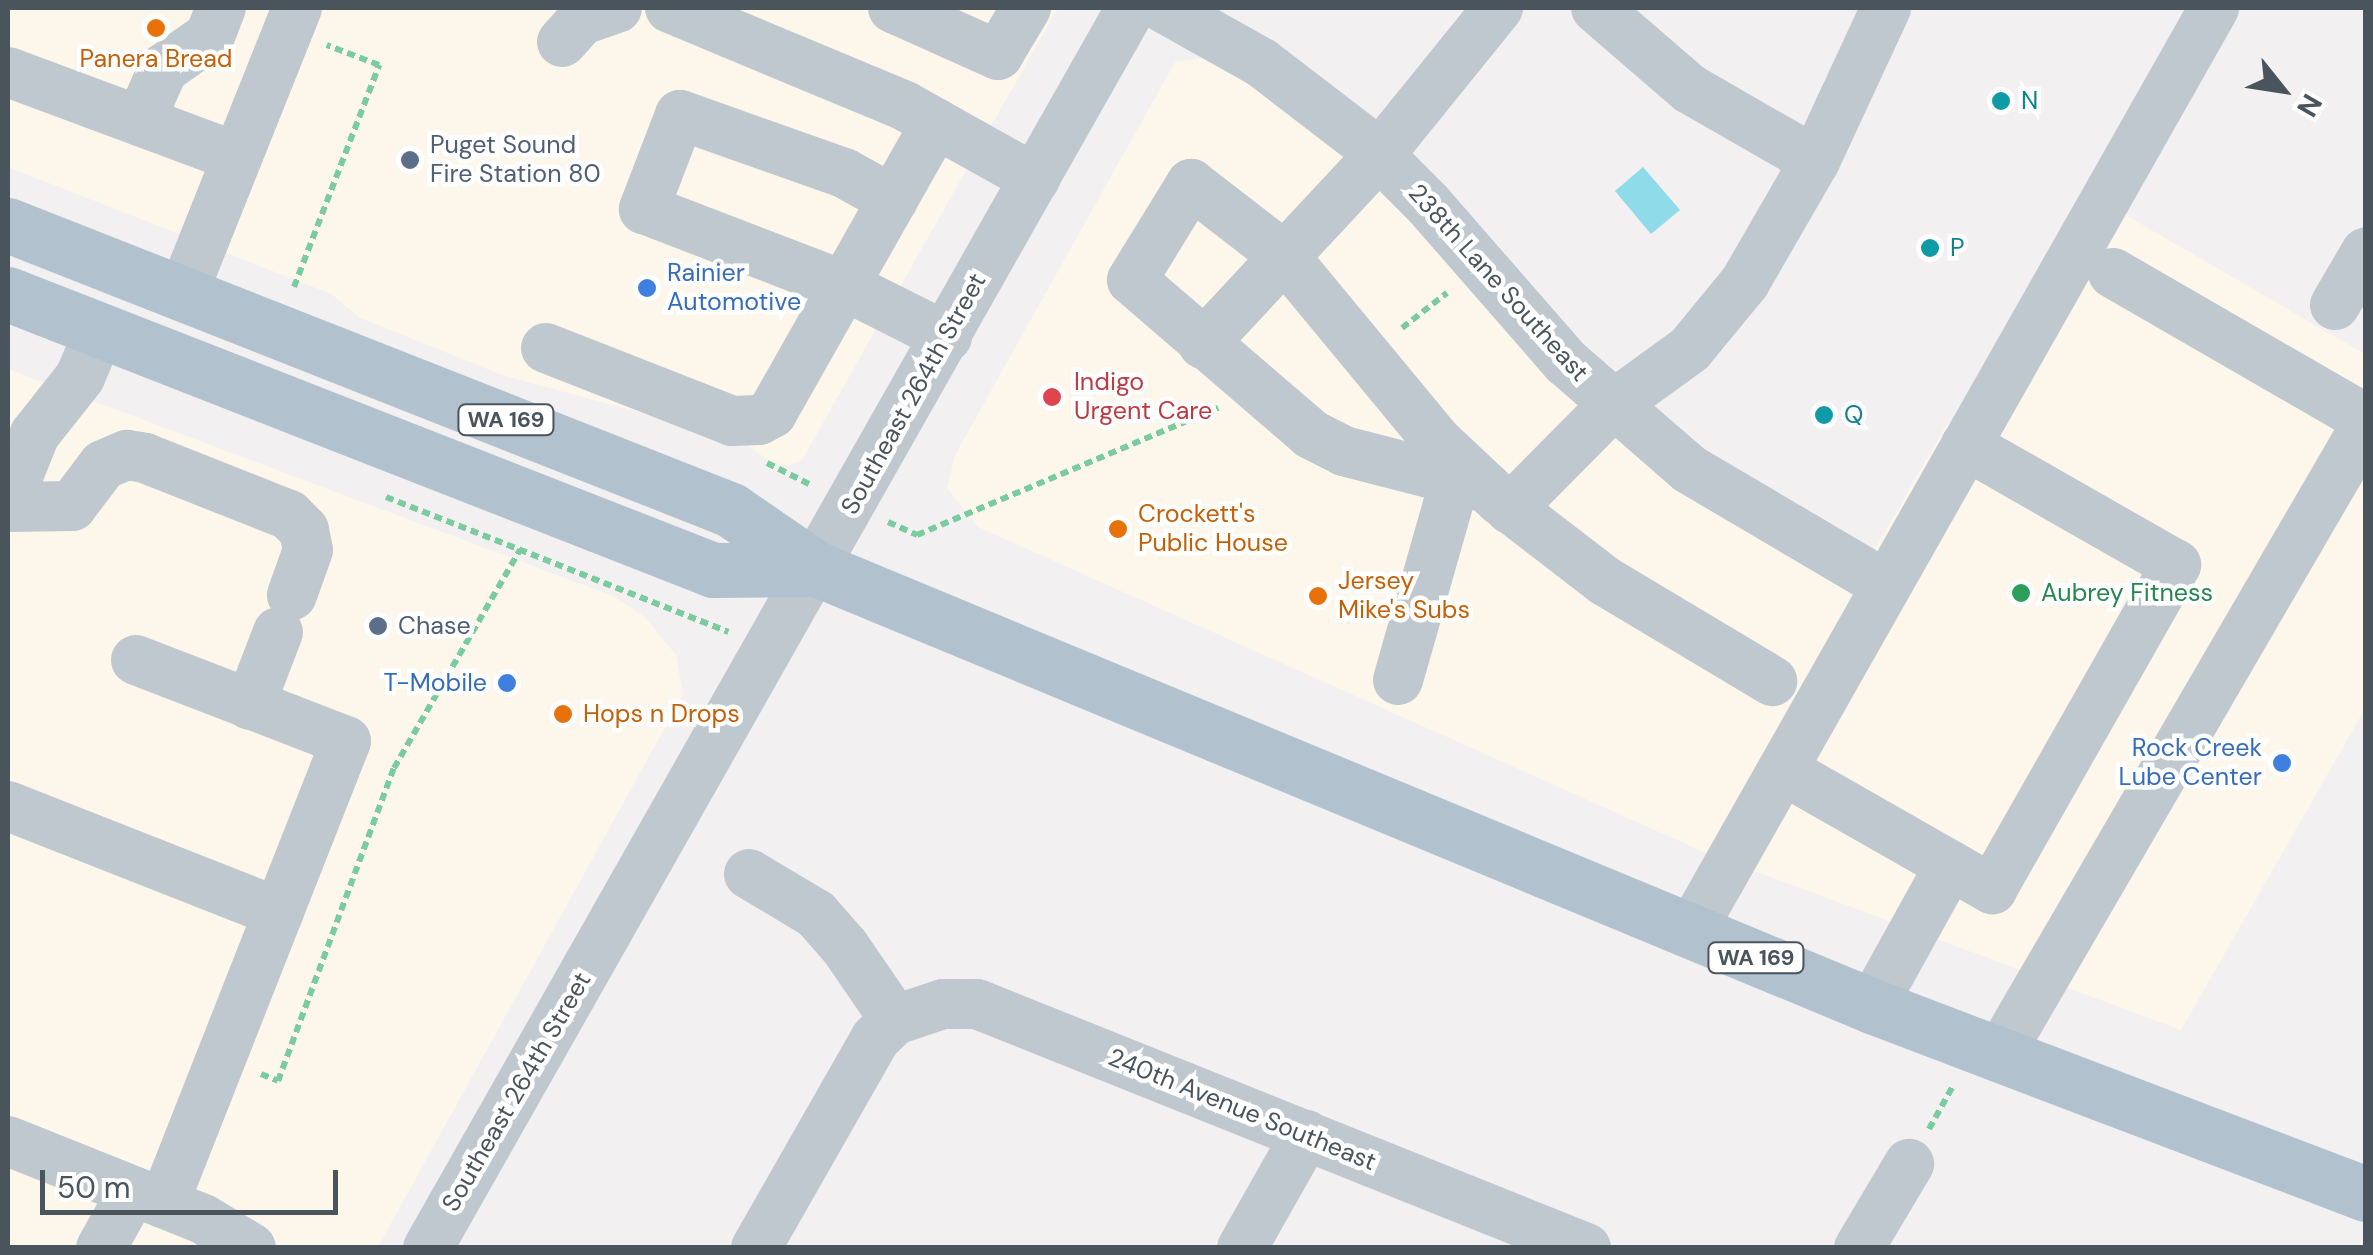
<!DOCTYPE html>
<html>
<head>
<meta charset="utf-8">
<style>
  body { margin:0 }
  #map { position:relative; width:2373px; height:1255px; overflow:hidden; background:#f2f0f0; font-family:"DM Sans",sans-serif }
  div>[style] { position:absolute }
  .commercial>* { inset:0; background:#fcf6eb }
  .water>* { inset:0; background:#90dbe9 }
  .path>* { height:6px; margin-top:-3px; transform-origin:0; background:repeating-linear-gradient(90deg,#7acb9e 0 8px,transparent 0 13px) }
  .minor>* { height:50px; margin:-25px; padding:0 25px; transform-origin:25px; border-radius:25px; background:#bfc8ce }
  .major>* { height:55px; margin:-27.5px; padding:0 27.5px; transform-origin:27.5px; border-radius:27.5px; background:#b1c1ce }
  .dots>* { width:28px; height:28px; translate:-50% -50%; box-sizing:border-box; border:5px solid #fff; border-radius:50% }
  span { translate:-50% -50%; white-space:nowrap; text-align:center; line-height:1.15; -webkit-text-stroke:9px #fff; paint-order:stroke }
  .shield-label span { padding:2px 8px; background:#fff; border:2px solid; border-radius:8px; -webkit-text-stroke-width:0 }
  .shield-label { font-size:22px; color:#49545d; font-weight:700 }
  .food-label { font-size:25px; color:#c56008 }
  .left { translate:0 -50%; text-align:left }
  .culture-label { font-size:25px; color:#0d838f }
  .service-label { font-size:25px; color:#4e5e75 }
  .shop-label { font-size:25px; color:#366cbe }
  .right { translate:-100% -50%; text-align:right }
  .street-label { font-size:25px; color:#49545d }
  .health-label { font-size:25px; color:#be3a42 }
  .leisure-label { font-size:25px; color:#27864d }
  .frame { position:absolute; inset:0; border:10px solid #49545d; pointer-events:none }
  .north { position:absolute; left:2233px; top:40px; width:100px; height:100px; -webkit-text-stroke:8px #fff; paint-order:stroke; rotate:120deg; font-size:28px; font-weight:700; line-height:40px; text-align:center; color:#49545d }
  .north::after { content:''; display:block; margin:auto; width:35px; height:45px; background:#49545d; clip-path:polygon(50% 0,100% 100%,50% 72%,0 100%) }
  .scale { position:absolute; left:40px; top:1170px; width:298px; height:45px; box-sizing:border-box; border:5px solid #49545d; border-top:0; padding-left:12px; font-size:30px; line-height:35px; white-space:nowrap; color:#49545d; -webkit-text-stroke:8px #fff; paint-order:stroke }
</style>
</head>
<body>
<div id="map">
  <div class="commercial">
    <div style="clip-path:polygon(8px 8px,1058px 8px,802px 460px,788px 466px,769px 461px,741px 440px,502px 375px,360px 318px,331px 294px,8px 167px)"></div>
    <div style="clip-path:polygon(1209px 57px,1237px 69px,1338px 149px,1852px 589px,1948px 422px,1984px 441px,2117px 210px,2365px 354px,2365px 709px,2181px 1030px,1706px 853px,978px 527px,947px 488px,955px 455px,1175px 62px)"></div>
    <div style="clip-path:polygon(8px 369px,613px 596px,645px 617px,676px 655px,683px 695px,378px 1247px,8px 1247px)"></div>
  </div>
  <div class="water">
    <div style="clip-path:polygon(1643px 167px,1680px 210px,1651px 234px,1615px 191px)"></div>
  </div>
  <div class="path">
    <div style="left:294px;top:287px;width:238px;rotate:-69deg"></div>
    <div style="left:379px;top:65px;width:56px;rotate:-159deg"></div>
    <div style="left:1402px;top:328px;width:57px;rotate:-37.9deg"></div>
    <div style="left:767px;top:463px;width:47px;rotate:26.6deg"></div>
    <div style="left:386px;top:497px;width:368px;rotate:21.5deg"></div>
    <div style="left:888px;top:522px;width:32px;rotate:24deg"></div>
    <div style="left:917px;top:535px;width:327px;rotate:-22.9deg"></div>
    <div style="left:261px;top:1074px;width:18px;rotate:22deg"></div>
    <div style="left:278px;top:1081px;width:334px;rotate:-69.7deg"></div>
    <div style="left:394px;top:768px;width:252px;rotate:-60deg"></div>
    <div style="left:1929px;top:1129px;width:51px;rotate:-60.9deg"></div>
  </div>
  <div class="minor">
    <div style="left:670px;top:8px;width:255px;rotate:22.6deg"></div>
    <div style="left:905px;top:106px;width:149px;rotate:29.3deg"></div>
    <div style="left:893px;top:8px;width:115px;rotate:24.1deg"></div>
    <div style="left:998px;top:55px;width:55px;rotate:-59.2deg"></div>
    <div style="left:1164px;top:8px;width:112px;rotate:29.3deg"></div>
    <div style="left:1262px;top:63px;width:136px;rotate:37.5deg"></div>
    <div style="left:1370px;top:146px;width:82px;rotate:45deg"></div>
    <div style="left:1428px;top:204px;width:210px;rotate:48.9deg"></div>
    <div style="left:1566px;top:362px;width:163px;rotate:41deg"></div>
    <div style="left:1689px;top:469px;width:229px;rotate:30.5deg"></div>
    <div style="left:1596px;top:8px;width:124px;rotate:40.8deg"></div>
    <div style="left:1690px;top:89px;width:144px;rotate:29.9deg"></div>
    <div style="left:562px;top:42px;width:30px;rotate:-48deg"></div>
    <div style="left:582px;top:20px;width:37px;rotate:-19deg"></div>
    <div style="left:8px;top:72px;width:244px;rotate:20.4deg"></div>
    <div style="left:140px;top:121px;width:57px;rotate:-66.1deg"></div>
    <div style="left:163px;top:69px;width:57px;rotate:-35.1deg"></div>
    <div style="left:210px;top:36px;width:30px;rotate:-69deg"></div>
    <div style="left:893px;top:200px;width:56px;rotate:-151.1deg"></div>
    <div style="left:844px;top:173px;width:174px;rotate:-160.5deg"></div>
    <div style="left:680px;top:115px;width:101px;rotate:111deg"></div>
    <div style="left:644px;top:209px;width:215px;rotate:21deg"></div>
    <div style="left:845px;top:286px;width:114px;rotate:26.6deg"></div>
    <div style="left:2113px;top:273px;width:292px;rotate:30deg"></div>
    <div style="left:183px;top:293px;width:307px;rotate:-68.2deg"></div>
    <div style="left:2335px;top:305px;width:61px;rotate:-59.7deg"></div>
    <div style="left:1203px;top:344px;width:258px;rotate:-47deg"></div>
    <div style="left:1379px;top:155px;width:189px;rotate:-51deg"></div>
    <div style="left:546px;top:348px;width:200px;rotate:21.4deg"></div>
    <div style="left:732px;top:421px;width:27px;rotate:-2deg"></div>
    <div style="left:759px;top:420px;width:15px;rotate:-28deg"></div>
    <div style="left:772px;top:413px;width:333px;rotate:-60.5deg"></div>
    <div style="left:1487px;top:488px;width:148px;rotate:-165.5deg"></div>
    <div style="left:1344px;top:451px;width:37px;rotate:-153deg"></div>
    <div style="left:1311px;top:434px;width:236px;rotate:-139.3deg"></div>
    <div style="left:1132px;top:280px;width:113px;rotate:-58.4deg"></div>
    <div style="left:1191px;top:184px;width:118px;rotate:37.7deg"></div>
    <div style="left:1284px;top:256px;width:240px;rotate:50.4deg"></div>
    <div style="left:1437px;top:441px;width:69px;rotate:43.2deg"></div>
    <div style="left:1487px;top:488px;width:19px;rotate:43deg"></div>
    <div style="left:1501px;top:501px;width:131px;rotate:37.6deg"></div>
    <div style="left:1605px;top:581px;width:195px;rotate:30.9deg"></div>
    <div style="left:8px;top:501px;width:72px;rotate:-68.1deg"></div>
    <div style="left:35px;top:434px;width:73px;rotate:-51.7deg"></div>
    <div style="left:80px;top:377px;width:51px;rotate:-66.9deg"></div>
    <div style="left:8px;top:507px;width:64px;rotate:-0.9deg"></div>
    <div style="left:72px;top:506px;width:51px;rotate:-52.9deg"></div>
    <div style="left:103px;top:465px;width:26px;rotate:-23deg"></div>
    <div style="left:127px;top:455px;width:18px;rotate:9deg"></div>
    <div style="left:145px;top:458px;width:155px;rotate:21.6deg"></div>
    <div style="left:289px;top:515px;width:21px;rotate:45deg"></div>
    <div style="left:304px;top:530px;width:20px;rotate:79deg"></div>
    <div style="left:308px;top:550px;width:48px;rotate:109.6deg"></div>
    <div style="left:1510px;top:509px;width:146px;rotate:-45.3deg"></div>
    <div style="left:1613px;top:405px;width:95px;rotate:-36deg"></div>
    <div style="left:1690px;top:349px;width:87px;rotate:-50.6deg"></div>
    <div style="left:1745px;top:282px;width:140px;rotate:-60deg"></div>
    <div style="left:1815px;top:161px;width:169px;rotate:-65.1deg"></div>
    <div style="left:136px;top:660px;width:225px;rotate:21.1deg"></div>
    <div style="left:346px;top:741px;width:497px;rotate:111.5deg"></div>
    <div style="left:1398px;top:680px;width:208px;rotate:-74.1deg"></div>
    <div style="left:250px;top:705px;width:78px;rotate:-69deg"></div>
    <div style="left:1783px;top:770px;width:241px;rotate:29.7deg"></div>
    <div style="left:1992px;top:889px;width:373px;rotate:-60.4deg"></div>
    <div style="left:2176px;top:565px;width:242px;rotate:-150.3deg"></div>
    <div style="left:8px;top:806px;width:291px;rotate:21.5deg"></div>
    <div style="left:749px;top:874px;width:78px;rotate:30.8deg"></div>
    <div style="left:816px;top:914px;width:44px;rotate:48.7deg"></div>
    <div style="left:845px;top:947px;width:88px;rotate:55.6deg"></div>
    <div style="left:1691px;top:931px;width:1061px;rotate:-60.46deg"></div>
    <div style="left:1872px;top:1006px;width:161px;rotate:-61deg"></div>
    <div style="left:1998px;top:1057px;width:731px;rotate:-59.79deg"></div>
    <div style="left:8px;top:1141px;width:210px;rotate:21.8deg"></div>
    <div style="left:203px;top:1219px;width:56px;rotate:31.1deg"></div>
    <div style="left:101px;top:1248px;width:65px;rotate:-60.7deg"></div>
    <div style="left:428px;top:1248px;width:1425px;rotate:-60.45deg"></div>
    <div style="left:756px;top:1248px;width:241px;rotate:-60.3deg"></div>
    <div style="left:875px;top:1039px;width:28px;rotate:-44deg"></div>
    <div style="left:895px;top:1020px;width:51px;rotate:-18.4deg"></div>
    <div style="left:943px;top:1004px;width:34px"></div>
    <div style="left:977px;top:1004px;width:656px;rotate:21.83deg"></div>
    <div style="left:1242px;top:1248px;width:130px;rotate:-60.5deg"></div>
    <div style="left:1859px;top:1248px;width:98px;rotate:-59.2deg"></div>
  </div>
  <div class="major">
    <div style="left:8px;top:225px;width:777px;rotate:21.51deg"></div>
    <div style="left:731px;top:510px;width:104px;rotate:34.5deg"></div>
    <div style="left:817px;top:569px;width:1142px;rotate:22.5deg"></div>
    <div style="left:1872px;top:1006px;width:529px;rotate:20.84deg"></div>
    <div style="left:8px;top:294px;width:757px;rotate:21.38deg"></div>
    <div style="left:713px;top:570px;width:104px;rotate:-0.6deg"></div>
  </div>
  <div class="dots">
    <div style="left:156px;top:28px;background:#e8710a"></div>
    <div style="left:2001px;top:101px;background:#0f9aa8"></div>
    <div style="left:410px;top:160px;background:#5c6f8a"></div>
    <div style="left:1930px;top:248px;background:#0f9aa8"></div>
    <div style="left:647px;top:288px;background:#3f7fe0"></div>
    <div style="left:1052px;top:397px;background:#e0444e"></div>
    <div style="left:1824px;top:415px;background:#0f9aa8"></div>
    <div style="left:1118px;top:529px;background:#e8710a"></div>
    <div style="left:2021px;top:593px;background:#2e9e5b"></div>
    <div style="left:1318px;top:596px;background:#e8710a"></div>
    <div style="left:378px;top:626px;background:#5c6f8a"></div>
    <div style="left:507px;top:683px;background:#3f7fe0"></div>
    <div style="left:563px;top:714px;background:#e8710a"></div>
    <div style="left:2282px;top:763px;background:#3f7fe0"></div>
  </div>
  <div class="shield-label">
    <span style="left:506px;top:420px">WA 169</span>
    <span style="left:1756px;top:958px">WA 169</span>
  </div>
  <div class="food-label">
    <span style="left:156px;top:59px">Panera Bread</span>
    <span class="left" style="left:1138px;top:529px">Crockett's<br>Public House</span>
    <span class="left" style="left:1338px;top:596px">Jersey<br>Mike's Subs</span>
    <span class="left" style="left:583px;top:714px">Hops n Drops</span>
  </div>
  <div class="culture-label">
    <span class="left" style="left:2021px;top:101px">N</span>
    <span class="left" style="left:1950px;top:248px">P</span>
    <span class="left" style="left:1844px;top:415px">Q</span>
  </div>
  <div class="service-label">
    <span class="left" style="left:430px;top:160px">Puget Sound<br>Fire Station 80</span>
    <span class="left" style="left:398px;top:626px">Chase</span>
  </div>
  <div class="shop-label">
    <span class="left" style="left:667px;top:288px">Rainier<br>Automotive</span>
    <span class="right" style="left:487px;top:683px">T-Mobile</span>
    <span class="right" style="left:2262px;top:763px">Rock Creek<br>Lube Center</span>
  </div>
  <div class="street-label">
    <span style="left:1498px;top:283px;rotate:48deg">238th Lane Southeast</span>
    <span style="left:914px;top:394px;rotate:-61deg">Southeast 264th Street</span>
    <span style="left:517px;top:1092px;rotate:-60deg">Southeast 264th Street</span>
    <span style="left:1242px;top:1110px;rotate:22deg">240th Avenue Southeast</span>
  </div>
  <div class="health-label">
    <span class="left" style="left:1074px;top:397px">Indigo<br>Urgent Care</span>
  </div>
  <div class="leisure-label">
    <span class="left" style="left:2041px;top:593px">Aubrey Fitness</span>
  </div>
  <div class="frame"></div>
  <div class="north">N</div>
  <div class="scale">50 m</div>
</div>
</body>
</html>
